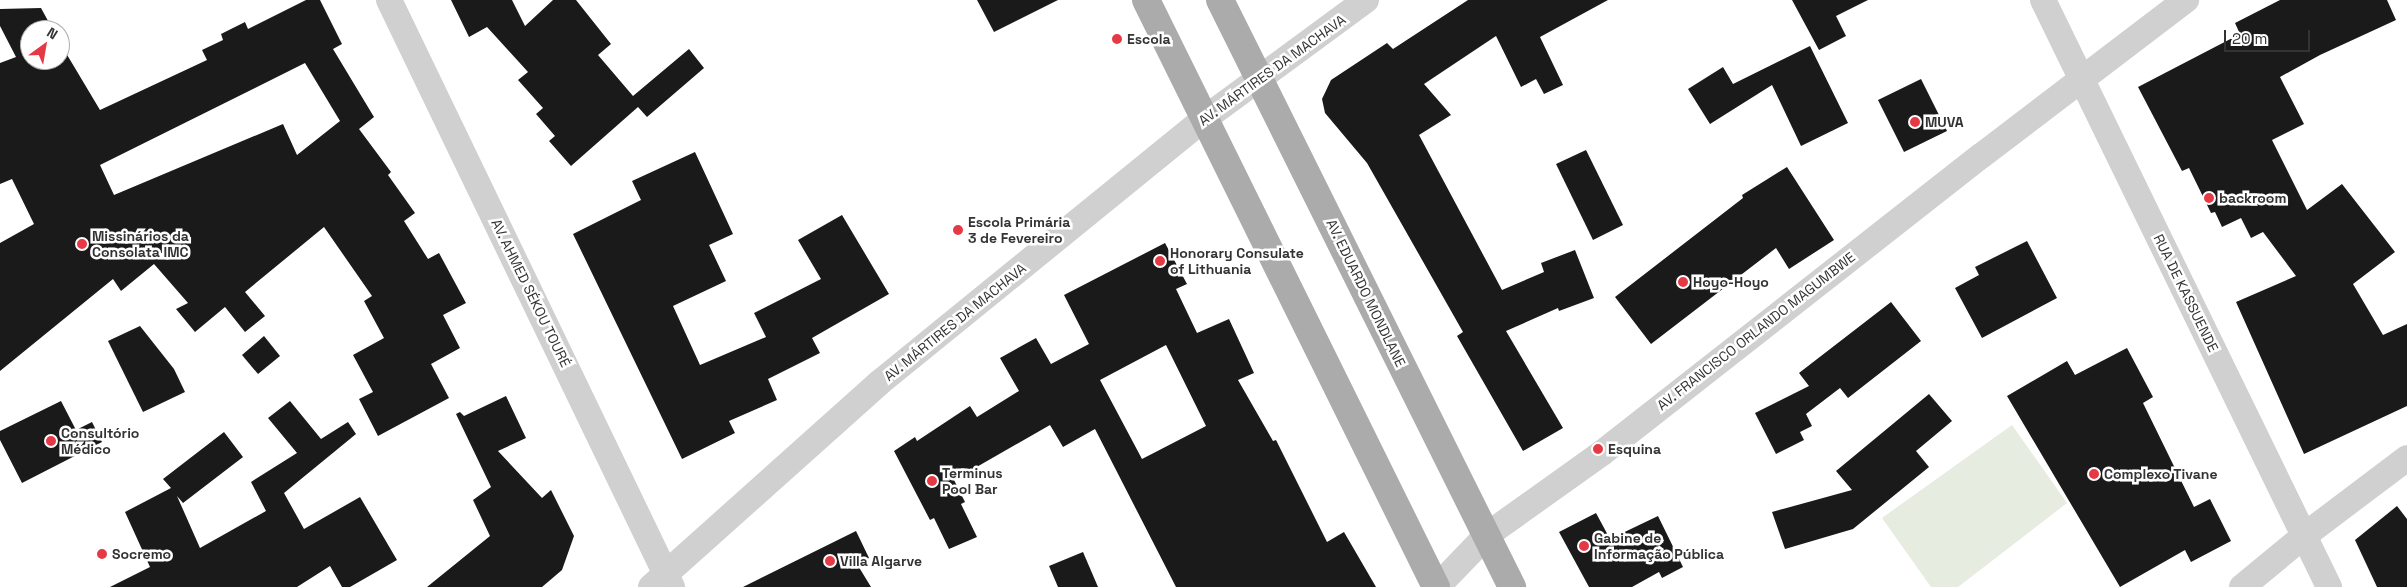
<!DOCTYPE html>
<html>
<head>
<meta charset="utf-8">
<style>
  body { margin:0 }
  #map { position:relative; width:2407px; height:587px; overflow:hidden; background:#fff; font-family:"Space Grotesk",sans-serif }
  div>[style] { position:absolute }
  .green>* { inset:0; background:#e6ecdf }
  .building>* { inset:0; background:#1a1a1a }
  .minor>* { height:26px; margin:-13px; padding:0 13px; transform-origin:13px; border-radius:13px; background:#d0d0d0 }
  .primary>* { height:28px; margin:-14px; padding:0 14px; transform-origin:14px; border-radius:14px; background:#ababab }
  .dots>* { width:14px; height:14px; translate:-50% -50%; box-sizing:border-box; border:2px solid #fff; border-radius:50% }
  span { translate:-50% -50%; white-space:nowrap; text-align:center; line-height:1.15; -webkit-text-stroke:5px #fff; paint-order:stroke }
  .poi-label { font-size:14px; color:#333; font-weight:700 }
  .left { translate:0 -50%; text-align:left }
  .street-label { font-size:14px; color:#333 }
  .north { position:absolute; left:20px; top:20px; width:50px; height:50px; box-sizing:border-box; background:#fff; border:1px solid #adadad; border-radius:50%; rotate:32deg; font-size:14px; font-weight:700; line-height:20px; text-align:center; color:#333 }
  .north::after { content:''; display:block; margin:auto; width:18px; height:22px; background:#e63946; clip-path:polygon(50% 0,100% 100%,50% 72%,0 100%) }
  .scale { position:absolute; left:2224px; top:30px; width:86px; height:22px; box-sizing:border-box; border:2px solid #333; border-top:0; padding-left:6px; font-size:15px; line-height:18px; white-space:nowrap; color:#333; -webkit-text-stroke:4px #fff; paint-order:stroke }
</style>
</head>
<body>
<div id="map">
  <div class="green">
    <div style="clip-path:polygon(2012px 425px,2067px 503px,1958px 587px,1931px 587px,1882px 518px)"></div>
  </div>
  <div class="building">
    <div style="clip-path:polygon(evenodd,306px 0,320px 0,342px 44px,333px 49px,374px 117px,359px 129px,391px 172px,388px 175px,415px 213px,404px 221px,428px 259px,439px 253px,466px 303px,443px 315px,460px 348px,431px 364px,449px 398px,378px 436px,359px 399px,373px 392px,353px 355px,384px 338px,364px 301px,372px 296px,324px 227px,245px 292px,265px 316px,245px 332px,225px 307px,195px 332px,176px 309px,188px 303px,154px 264px,121px 291px,113px 279px,0 371px,0 243px,34px 224px,12px 179px,0 184px,0 63px,16px 57px,0 26px,0 9px,41px 8px,53px 30px,30px 30px,30px 60px,60px 60px,60px 43px,100px 110px,207px 60px,202px 50px,223px 40px,221px 34px,245px 22px,248px 29px,306px 0,305px 63px,340px 121px,297px 155px,283px 124px,114px 195px,100px 165px,305px 63px)"></div>
    <div style="clip-path:polygon(451px 0,512px 0,525px 26px,553px 0,576px 0,611px 44px,598px 55px,633px 96px,689px 49px,704px 68px,647px 117px,638px 107px,571px 166px,549px 141px,555px 136px,536px 114px,543px 108px,518px 80px,528px 72px,487px 27px,469px 37px)"></div>
    <div style="clip-path:polygon(977px 0,1058px 0,994px 32px)"></div>
    <div style="clip-path:polygon(1468px 0,1608px 0,1540px 37px,1563px 85px,1544px 94px,1536px 79px,1521px 87px,1496px 36px,1424px 84px,1451px 115px,1419px 135px,1502px 290px,1544px 272px,1541px 263px,1575px 250px,1594px 298px,1559px 311px,1558px 308px,1506px 331px,1563px 428px,1523px 451px,1457px 336px,1463px 332px,1367px 163px,1325px 113px,1322px 99px,1331px 80px,1387px 43px,1393px 49px)"></div>
    <div style="clip-path:polygon(1792px 0,1868px 0,1836px 16px,1846px 36px,1819px 50px)"></div>
    <div style="clip-path:polygon(2280px 0,2387px 0,2396px 20px,2320px 55px,2280px 77px,2304px 124px,2272px 140px,2307px 210px,2342px 184px,2395px 252px,2353px 284px,2383px 335px,2407px 324px,2407px 406px,2304px 454px,2236px 302px,2296px 276px,2263px 232px,2251px 238px,2241px 218px,2222px 227px,2215px 212px,2211px 213px,2189px 168px,2182px 171px,2138px 87px,2240px 34px,2235px 23px)"></div>
    <div style="clip-path:polygon(1810px 46px,1848px 123px,1801px 146px,1772px 85px,1710px 124px,1688px 89px,1723px 67px,1733px 84px)"></div>
    <div style="clip-path:polygon(1921px 79px,1947px 131px,1904px 152px,1878px 100px)"></div>
    <div style="clip-path:polygon(1586px 150px,1623px 225px,1593px 240px,1556px 164px)"></div>
    <div style="clip-path:polygon(695px 152px,733px 234px,709px 245px,726px 281px,673px 306px,700px 365px,766px 337px,754px 313px,821px 279px,798px 240px,842px 215px,889px 294px,812px 338px,820px 353px,768px 379px,777px 400px,729px 421px,735px 433px,682px 459px,573px 234px,641px 200px,632px 181px)"></div>
    <div style="clip-path:polygon(1787px 167px,1834px 240px,1789px 269px,1776px 248px,1651px 344px,1615px 297px,1743px 198px,1742px 195px)"></div>
    <div style="clip-path:polygon(2027px 241px,2057px 298px,1982px 338px,1955px 288px,1979px 275px,1975px 267px)"></div>
    <div style="clip-path:polygon(evenodd,1165px 243px,1187px 284px,1176px 289px,1197px 333px,1229px 319px,1254px 373px,1238px 380px,1273px 441px,1276px 440px,1327px 542px,1344px 532px,1376px 587px,1176px 587px,1095px 429px,1063px 447px,1050px 425px,954px 480px,965px 502px,961px 504px,977px 537px,949px 549px,934px 518px,930px 520px,894px 451px,915px 437px,917px 441px,970px 406px,977px 417px,1019px 391px,1000px 358px,1036px 338px,1051px 364px,1089px 344px,1064px 295px,1165px 243px,1166px 345px,1206px 426px,1142px 459px,1100px 380px,1166px 345px)"></div>
    <div style="clip-path:polygon(1891px 302px,1921px 341px,1848px 398px,1840px 388px,1806px 414px,1812px 426px,1800px 432px,1804px 440px,1776px 454px,1755px 413px,1809px 386px,1799px 373px)"></div>
    <div style="clip-path:polygon(140px 326px,174px 369px,185px 392px,143px 412px,108px 341px)"></div>
    <div style="clip-path:polygon(264px 336px,280px 356px,258px 374px,242px 355px)"></div>
    <div style="clip-path:polygon(2127px 348px,2153px 397px,2143px 403px,2194px 507px,2210px 499px,2231px 541px,2191px 562px,2185px 550px,2120px 587px,2007px 396px,2067px 361px,2075px 375px)"></div>
    <div style="clip-path:polygon(1929px 394px,1952px 421px,1916px 451px,1929px 467px,1853px 529px,1785px 549px,1772px 512px,1852px 490px,1836px 471px)"></div>
    <div style="clip-path:polygon(506px 396px,526px 438px,498px 451px,542px 498px,551px 490px,574px 536px,562px 570px,542px 587px,427px 587px,490px 536px,473px 500px,491px 487px,456px 414px,460px 412px,464px 416px)"></div>
    <div style="clip-path:polygon(61px 401px,76px 430px,92px 422px,102px 442px,22px 483px,0 440px,0 431px)"></div>
    <div style="clip-path:polygon(290px 401px,321px 439px,348px 422px,356px 434px,284px 493px,304px 529px,360px 497px,397px 560px,350px 587px,342px 587px,330px 566px,297px 587px,110px 587px,150px 567px,125px 512px,171px 488px,163px 479px,224px 432px,243px 457px,183px 503px,177px 496px,200px 548px,266px 511px,251px 482px,297px 453px,268px 418px)"></div>
    <div style="clip-path:polygon(2397px 506px,2407px 519px,2407px 587px,2377px 587px,2355px 540px)"></div>
    <div style="clip-path:polygon(1596px 513px,1610px 539px,1658px 516px,1683px 567px,1662px 578px,1659px 572px,1632px 587px,1589px 587px,1559px 532px)"></div>
    <div style="clip-path:polygon(856px 531px,869px 558px,857px 564px,871px 587px,743px 587px)"></div>
    <div style="clip-path:polygon(1083px 552px,1098px 587px,1058px 587px,1049px 566px)"></div>
  </div>
  <div class="minor">
    <div style="left:389px;top:0;width:652px;rotate:64.26deg"></div>
    <div style="left:2043px;top:0;width:653px;rotate:64.02deg"></div>
    <div style="left:651px;top:587px;width:306px;rotate:-41.8deg"></div>
    <div style="left:879px;top:383px;width:419px;rotate:-39.1deg"></div>
    <div style="left:1204px;top:119px;width:201px;rotate:-36.3deg"></div>
    <div style="left:1437px;top:587px;width:72px;rotate:-46.1deg"></div>
    <div style="left:1487px;top:535px;width:141px;rotate:-35.5deg"></div>
    <div style="left:1602px;top:453px;width:482px;rotate:-38.1deg"></div>
    <div style="left:1981px;top:156px;width:258px;rotate:-37.3deg"></div>
    <div style="left:2242px;top:587px;width:82px;rotate:-39.5deg"></div>
    <div style="left:2305px;top:535px;width:128px;rotate:-37deg"></div>
  </div>
  <div class="primary">
    <div style="left:1146px;top:0;width:655px;rotate:63.71deg"></div>
    <div style="left:1220px;top:0;width:656px;rotate:63.55deg"></div>
  </div>
  <div class="dots">
    <div style="left:1117px;top:39px;background:#e63946"></div>
    <div style="left:1915px;top:122px;background:#e63946"></div>
    <div style="left:2209px;top:198px;background:#e63946"></div>
    <div style="left:958px;top:230px;background:#e63946"></div>
    <div style="left:82px;top:244px;background:#e63946"></div>
    <div style="left:1160px;top:261px;background:#e63946"></div>
    <div style="left:1683px;top:282px;background:#e63946"></div>
    <div style="left:51px;top:441px;background:#e63946"></div>
    <div style="left:1598px;top:449px;background:#e63946"></div>
    <div style="left:2094px;top:474px;background:#e63946"></div>
    <div style="left:932px;top:481px;background:#e63946"></div>
    <div style="left:1584px;top:546px;background:#e63946"></div>
    <div style="left:102px;top:554px;background:#e63946"></div>
    <div style="left:830px;top:561px;background:#e63946"></div>
  </div>
  <div class="poi-label">
    <span class="left" style="left:1127px;top:39px">Escola</span>
    <span class="left" style="left:1925px;top:122px">MUVA</span>
    <span class="left" style="left:2219px;top:198px">backroom</span>
    <span class="left" style="left:968px;top:230px">Escola Primária<br>3 de Fevereiro</span>
    <span class="left" style="left:92px;top:244px">Missinários da<br>Consolata IMC</span>
    <span class="left" style="left:1170px;top:261px">Honorary Consulate<br>of Lithuania</span>
    <span class="left" style="left:1693px;top:282px">Hoyo-Hoyo</span>
    <span class="left" style="left:61px;top:441px">Consultório<br>Médico</span>
    <span class="left" style="left:1608px;top:449px">Esquina</span>
    <span class="left" style="left:942px;top:481px">Terminus<br>Pool Bar</span>
    <span class="left" style="left:2104px;top:474px">Complexo Tivane</span>
    <span class="left" style="left:1594px;top:546px">Gabine de<br>Informação Pública</span>
    <span class="left" style="left:112px;top:554px">Socremo</span>
    <span class="left" style="left:840px;top:561px">Villa Algarve</span>
  </div>
  <div class="street-label">
    <span style="left:1272px;top:70px;rotate:-36deg">AV. MÁRTIRES DA MACHAVA</span>
    <span style="left:531px;top:293px;rotate:64deg">AV. AHMED SÉKOU TOURÉ</span>
    <span style="left:1366px;top:293px;rotate:64deg">AV. EDUARDO MONDLANE</span>
    <span style="left:2186px;top:293px;rotate:64deg">RUA DE KASSUENDE</span>
    <span style="left:955px;top:322px;rotate:-39deg">AV. MÁRTIRES DA MACHAVA</span>
    <span style="left:1756px;top:331px;rotate:-38deg">AV. FRANCISCO ORLANDO MAGUMBWE</span>
  </div>
  <div class="north">N</div>
  <div class="scale">20 m</div>
</div>
</body>
</html>
